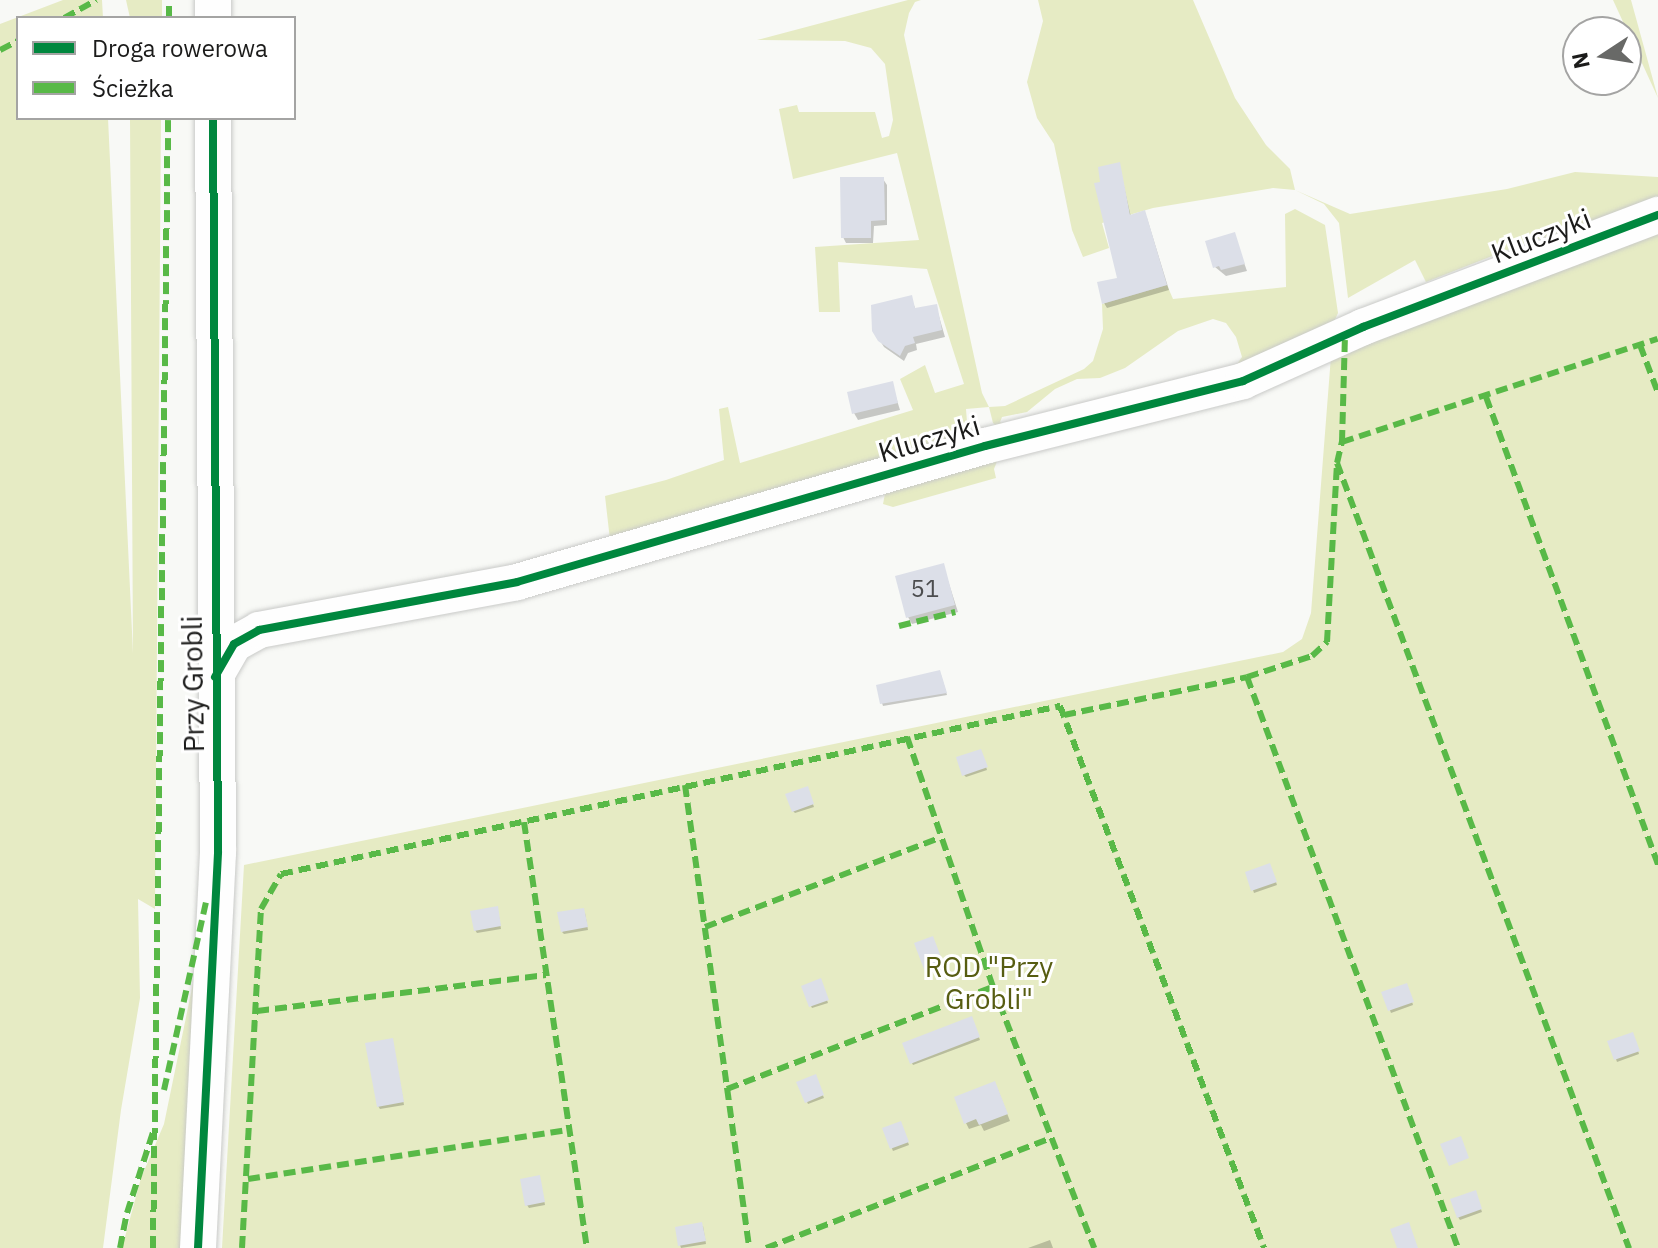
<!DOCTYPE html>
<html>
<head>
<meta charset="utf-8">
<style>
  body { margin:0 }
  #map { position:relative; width:1658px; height:1248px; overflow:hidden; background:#f8f9f6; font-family:"IBM Plex Sans",sans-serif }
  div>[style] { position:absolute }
  .green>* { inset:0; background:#e6ebc4 }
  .shadow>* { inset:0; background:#0003 }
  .building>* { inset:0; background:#dcdfe8 }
  .roads { filter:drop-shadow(0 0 2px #c9cac8) drop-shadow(0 0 2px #c9cac8) }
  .minor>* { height:36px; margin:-18px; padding:0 18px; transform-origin:18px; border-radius:18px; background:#fefefe }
  .quiet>* { height:6px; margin-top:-3px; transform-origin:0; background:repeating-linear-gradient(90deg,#58b947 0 12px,transparent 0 18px) }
  .cycleway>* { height:8px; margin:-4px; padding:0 4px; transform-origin:4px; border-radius:4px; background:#00873e }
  span { translate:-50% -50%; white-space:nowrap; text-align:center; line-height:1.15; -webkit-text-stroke:6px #fff; paint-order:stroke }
  .number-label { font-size:24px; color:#4b4c4e }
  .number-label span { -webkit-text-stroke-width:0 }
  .street-label { font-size:28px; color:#1b1b1a }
  .park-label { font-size:28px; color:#575d11 }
  .legend { position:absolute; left:16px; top:16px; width:280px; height:104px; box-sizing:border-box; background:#fff; border:2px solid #a4a4a3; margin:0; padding:10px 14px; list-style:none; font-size:24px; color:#1b1b1a }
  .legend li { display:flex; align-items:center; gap:16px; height:40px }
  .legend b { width:40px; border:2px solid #a4a4a3 }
  .north { position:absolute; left:1562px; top:16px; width:80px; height:80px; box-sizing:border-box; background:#fff; border:2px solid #a4a4a3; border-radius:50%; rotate:258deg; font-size:22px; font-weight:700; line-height:32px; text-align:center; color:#1b1b1a }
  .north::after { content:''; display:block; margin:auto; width:28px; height:36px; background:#686967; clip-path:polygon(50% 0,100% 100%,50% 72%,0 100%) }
</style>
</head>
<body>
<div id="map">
  <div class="green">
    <div style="clip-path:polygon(63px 0,102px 0,103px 18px,18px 18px,18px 118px,108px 118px,133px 653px,130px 118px,161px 118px,155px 909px,138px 899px,140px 998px,121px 1110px,103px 1248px,0 1248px,0 24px)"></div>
    <div style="clip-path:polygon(126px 0,162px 0,162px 18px,130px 18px)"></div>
    <div style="clip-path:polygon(908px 0,921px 0,915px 2px,909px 13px,904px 35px,982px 393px,989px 407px,1005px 406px,1084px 369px,1093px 361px,1103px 329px,1102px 304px,1167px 285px,1173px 299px,1286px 287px,1285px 214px,1295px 209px,1325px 225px,1338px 313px,1329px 333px,1235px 367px,1242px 357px,1236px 337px,1226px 323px,1213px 319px,1178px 331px,1125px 368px,1100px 378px,1077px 379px,1055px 389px,1027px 412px,1002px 417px,1000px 422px,1011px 429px,1002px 431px,993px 423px,989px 407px,966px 409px,967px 422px,959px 436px,610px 540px,605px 496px,666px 480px,724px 460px,719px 409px,728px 407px,740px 463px,913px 410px,900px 379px,925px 365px,935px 393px,964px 384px,927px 269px,838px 262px,840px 312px,819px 312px,815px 247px,919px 240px,897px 153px,793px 179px,779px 109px,797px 105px,799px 112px,875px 112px,882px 138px,889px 136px,893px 120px,885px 64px,871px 48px,845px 41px,757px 40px)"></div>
    <div style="clip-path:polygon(1038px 0,1193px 0,1235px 98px,1266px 145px,1290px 169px,1295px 190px,1350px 214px,1507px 189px,1575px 172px,1658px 177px,1658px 203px,1528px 242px,1426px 282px,1415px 260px,1348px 298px,1339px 223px,1324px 204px,1295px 190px,1273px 188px,1153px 208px,1102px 223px,1109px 248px,1083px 257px,1072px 230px,1054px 144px,1037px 118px,1027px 82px,1043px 21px)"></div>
    <div style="clip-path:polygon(1613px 0,1631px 0,1658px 98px)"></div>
    <div style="clip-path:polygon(1658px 221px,1658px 1248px,222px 1248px,244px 865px,1283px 652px,1302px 639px,1311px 613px,1331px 356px)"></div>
    <div style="clip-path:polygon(1001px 451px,994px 469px,996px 478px,893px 507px,883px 504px,887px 483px)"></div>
    <div style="clip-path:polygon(211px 896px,185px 1248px,122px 1248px,141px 1178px,164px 1124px)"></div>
  </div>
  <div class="shadow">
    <div style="clip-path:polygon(1119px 165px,1131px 217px,1144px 213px,1147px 218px,1169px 290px,1107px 308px,1104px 303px,1119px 279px,1102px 184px)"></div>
    <div style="clip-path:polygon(883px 179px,887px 185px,887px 225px,874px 226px,873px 243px,846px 243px,843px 237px)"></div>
    <div style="clip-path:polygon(1234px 235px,1247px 271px,1226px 276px,1215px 267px)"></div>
    <div style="clip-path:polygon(911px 298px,916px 310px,936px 306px,945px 337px,916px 344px,917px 350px,908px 353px,904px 361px,884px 347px,879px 339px)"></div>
    <div style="clip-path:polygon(892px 384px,900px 410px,858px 420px,854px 413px)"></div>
    <div style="clip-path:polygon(943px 565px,958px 612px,912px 624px,908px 617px)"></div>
    <div style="clip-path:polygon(941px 675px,947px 695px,883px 706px,882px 703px)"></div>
    <div style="clip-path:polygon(982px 754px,987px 770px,966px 777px,964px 775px)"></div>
    <div style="clip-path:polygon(808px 791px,814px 807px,795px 813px,793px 811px)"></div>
    <div style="clip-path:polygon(1271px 868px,1277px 885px,1254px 893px,1253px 890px)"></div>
    <div style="clip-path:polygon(498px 911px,501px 929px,477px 933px,475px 930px)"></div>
    <div style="clip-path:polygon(585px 913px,588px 930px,564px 934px,562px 932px)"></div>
    <div style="clip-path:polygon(934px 941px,944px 968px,928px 974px,927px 971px)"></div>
    <div style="clip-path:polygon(821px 983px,828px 1003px,812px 1008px,811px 1006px)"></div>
    <div style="clip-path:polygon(1408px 988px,1413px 1005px,1391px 1013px,1384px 994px)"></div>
    <div style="clip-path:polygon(972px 1021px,980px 1040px,913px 1065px,912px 1063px)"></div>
    <div style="clip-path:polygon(1634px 1037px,1639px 1054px,1617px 1062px,1616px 1059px)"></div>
    <div style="clip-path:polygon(393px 1043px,404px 1105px,380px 1109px,378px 1106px)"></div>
    <div style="clip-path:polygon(816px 1079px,824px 1098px,808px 1104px,799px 1083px)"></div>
    <div style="clip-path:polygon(998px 1090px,1010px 1121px,984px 1131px,981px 1125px,969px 1129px,966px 1123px)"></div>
    <div style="clip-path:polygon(902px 1126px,909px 1145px,893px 1151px,884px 1129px)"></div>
    <div style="clip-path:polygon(540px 1180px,545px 1205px,529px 1208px,527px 1205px)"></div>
    <div style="clip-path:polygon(1476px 1195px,1482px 1212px,1460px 1220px,1458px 1217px)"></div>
    <div style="clip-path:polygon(703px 1226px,706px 1244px,681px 1248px,680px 1245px)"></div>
    <div style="clip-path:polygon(1050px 1240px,1053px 1248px,1028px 1248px)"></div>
  </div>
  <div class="building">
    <div style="clip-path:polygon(1120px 162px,1130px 215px,1145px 210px,1167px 285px,1102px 304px,1097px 282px,1117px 278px,1094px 183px,1100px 182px,1098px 167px)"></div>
    <div style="clip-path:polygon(840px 177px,884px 177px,885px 220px,871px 221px,871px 238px,841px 238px)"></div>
    <div style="clip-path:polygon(1235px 232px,1245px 264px,1221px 270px,1219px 266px,1213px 268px,1205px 241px)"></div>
    <div style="clip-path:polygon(912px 295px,915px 308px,937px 304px,942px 330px,913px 337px,915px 343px,905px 346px,900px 356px,878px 341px,872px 331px,871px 305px)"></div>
    <div style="clip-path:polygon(893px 381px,898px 403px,852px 414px,847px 392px)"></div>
    <div style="clip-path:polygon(944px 563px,955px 605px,906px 618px,895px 576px)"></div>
    <div style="clip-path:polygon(940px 670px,947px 693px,880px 704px,876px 685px)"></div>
    <div style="clip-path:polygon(981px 749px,988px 767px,962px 776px,956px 757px)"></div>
    <div style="clip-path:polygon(808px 786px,814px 804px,792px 812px,785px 794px)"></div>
    <div style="clip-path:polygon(1270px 863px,1277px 882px,1251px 891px,1245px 872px)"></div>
    <div style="clip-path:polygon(498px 906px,501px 926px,474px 931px,470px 911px)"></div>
    <div style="clip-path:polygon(584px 908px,588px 927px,561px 932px,557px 912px)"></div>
    <div style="clip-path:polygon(933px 936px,944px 965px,925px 972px,914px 943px)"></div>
    <div style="clip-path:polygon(821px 978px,829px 1000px,809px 1007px,801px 986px)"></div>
    <div style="clip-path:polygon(1407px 983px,1414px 1002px,1388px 1011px,1381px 992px)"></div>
    <div style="clip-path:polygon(972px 1016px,980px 1037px,910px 1064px,902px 1043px)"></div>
    <div style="clip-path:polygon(1633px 1032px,1640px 1051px,1614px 1060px,1607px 1041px)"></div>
    <div style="clip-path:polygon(393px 1038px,404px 1102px,377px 1107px,365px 1043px)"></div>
    <div style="clip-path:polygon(816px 1074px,824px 1095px,805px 1103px,796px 1082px)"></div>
    <div style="clip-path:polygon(995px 1081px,1008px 1114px,979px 1125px,976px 1119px,964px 1124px,954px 1097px)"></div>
    <div style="clip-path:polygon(901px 1121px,909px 1142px,890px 1149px,882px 1128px)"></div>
    <div style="clip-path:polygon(1461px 1136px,1469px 1158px,1449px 1166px,1440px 1144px)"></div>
    <div style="clip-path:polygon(540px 1175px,545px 1202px,525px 1206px,520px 1179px)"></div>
    <div style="clip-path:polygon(1476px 1190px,1482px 1209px,1457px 1218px,1450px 1199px)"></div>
    <div style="clip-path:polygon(702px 1222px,706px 1241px,678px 1246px,675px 1227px)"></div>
    <div style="clip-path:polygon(1409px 1222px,1418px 1248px,1397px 1248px,1390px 1229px)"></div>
  </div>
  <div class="roads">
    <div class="minor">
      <div style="left:213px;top:0;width:18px;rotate:90deg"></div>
      <div style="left:215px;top:677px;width:38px;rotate:-60deg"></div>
      <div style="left:234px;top:644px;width:29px;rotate:-29deg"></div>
      <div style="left:259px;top:630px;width:262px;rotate:-10.5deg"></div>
      <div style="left:517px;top:582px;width:487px;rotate:-16.2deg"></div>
      <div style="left:985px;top:446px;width:266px;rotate:-14.1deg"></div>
      <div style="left:1243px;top:381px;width:132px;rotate:-24.2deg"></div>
      <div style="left:1363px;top:327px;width:316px;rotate:-20.8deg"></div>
      <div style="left:198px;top:1248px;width:397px;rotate:-87.1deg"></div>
      <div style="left:218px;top:852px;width:734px;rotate:-90.39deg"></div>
    </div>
  </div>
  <div class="quiet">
    <div style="left:64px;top:18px;width:37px;rotate:-29deg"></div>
    <div style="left:169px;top:18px;width:18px;rotate:-90deg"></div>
    <div style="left:0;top:50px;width:20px;rotate:-27deg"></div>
    <div style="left:1640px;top:345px;width:51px;rotate:69.4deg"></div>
    <div style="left:1486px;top:397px;width:499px;rotate:69.8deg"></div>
    <div style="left:1342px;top:442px;width:106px;rotate:-88.4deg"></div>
    <div style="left:1337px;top:463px;width:838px;rotate:69.6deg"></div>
    <div style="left:899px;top:626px;width:58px;rotate:-14deg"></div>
    <div style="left:1247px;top:677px;width:609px;rotate:69.72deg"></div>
    <div style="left:1064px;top:715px;width:187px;rotate:-11.7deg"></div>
    <div style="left:1247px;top:677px;width:68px;rotate:-17.9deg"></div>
    <div style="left:1312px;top:656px;width:21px;rotate:-43deg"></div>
    <div style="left:1327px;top:642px;width:179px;rotate:-86.8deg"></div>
    <div style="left:1337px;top:463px;width:22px;rotate:-77deg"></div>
    <div style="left:1342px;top:442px;width:332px;rotate:-18.1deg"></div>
    <div style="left:907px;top:737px;width:264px;rotate:71deg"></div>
    <div style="left:993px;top:987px;width:280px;rotate:68.8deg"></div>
    <div style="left:685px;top:785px;width:467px;rotate:82.1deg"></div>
    <div style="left:524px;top:822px;width:431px;rotate:81.6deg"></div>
    <div style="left:705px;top:927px;width:250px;rotate:-20.8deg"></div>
    <div style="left:257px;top:1011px;width:291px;rotate:-7.1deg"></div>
    <div style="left:727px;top:1089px;width:285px;rotate:-21deg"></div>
    <div style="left:164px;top:1090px;width:193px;rotate:-77.4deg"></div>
    <div style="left:248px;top:1179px;width:325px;rotate:-8.7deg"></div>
    <div style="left:120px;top:1248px;width:36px;rotate:-79deg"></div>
    <div style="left:127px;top:1213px;width:85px;rotate:-72.2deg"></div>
    <div style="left:153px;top:1248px;width:1130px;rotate:-89.24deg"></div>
    <div style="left:242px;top:1248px;width:340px;rotate:-86.8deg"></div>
    <div style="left:261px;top:909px;width:40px;rotate:-60.3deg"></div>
    <div style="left:281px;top:874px;width:797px;rotate:-12.17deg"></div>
    <div style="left:1060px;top:706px;width:579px;rotate:69.37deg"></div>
    <div style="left:766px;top:1248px;width:305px;rotate:-21.1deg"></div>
  </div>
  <div class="cycleway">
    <div style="left:215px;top:677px;width:38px;rotate:-60deg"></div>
    <div style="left:234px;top:644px;width:29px;rotate:-29deg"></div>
    <div style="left:259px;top:630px;width:262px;rotate:-10.5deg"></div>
    <div style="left:517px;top:582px;width:487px;rotate:-16.2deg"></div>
    <div style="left:985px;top:446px;width:266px;rotate:-14.1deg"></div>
    <div style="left:1243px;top:381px;width:132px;rotate:-24.2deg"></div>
    <div style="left:1363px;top:327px;width:316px;rotate:-20.8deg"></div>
    <div style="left:198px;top:1248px;width:397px;rotate:-87.1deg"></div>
    <div style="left:218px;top:852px;width:734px;rotate:-90.39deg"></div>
  </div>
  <div class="number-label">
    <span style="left:925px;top:589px">51</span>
  </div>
  <div class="street-label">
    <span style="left:1541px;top:236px;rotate:-21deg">Kluczyki</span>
    <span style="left:929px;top:439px;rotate:-16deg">Kluczyki</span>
    <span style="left:193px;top:684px;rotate:-91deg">Przy Grobli</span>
  </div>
  <div class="park-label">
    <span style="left:989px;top:983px">ROD "Przy<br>Grobli"</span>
  </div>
  <ul class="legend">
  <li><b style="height:10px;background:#00873e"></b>Droga rowerowa</li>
  <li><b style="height:10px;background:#58b947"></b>Ścieżka</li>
  </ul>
  <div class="north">N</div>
</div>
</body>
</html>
